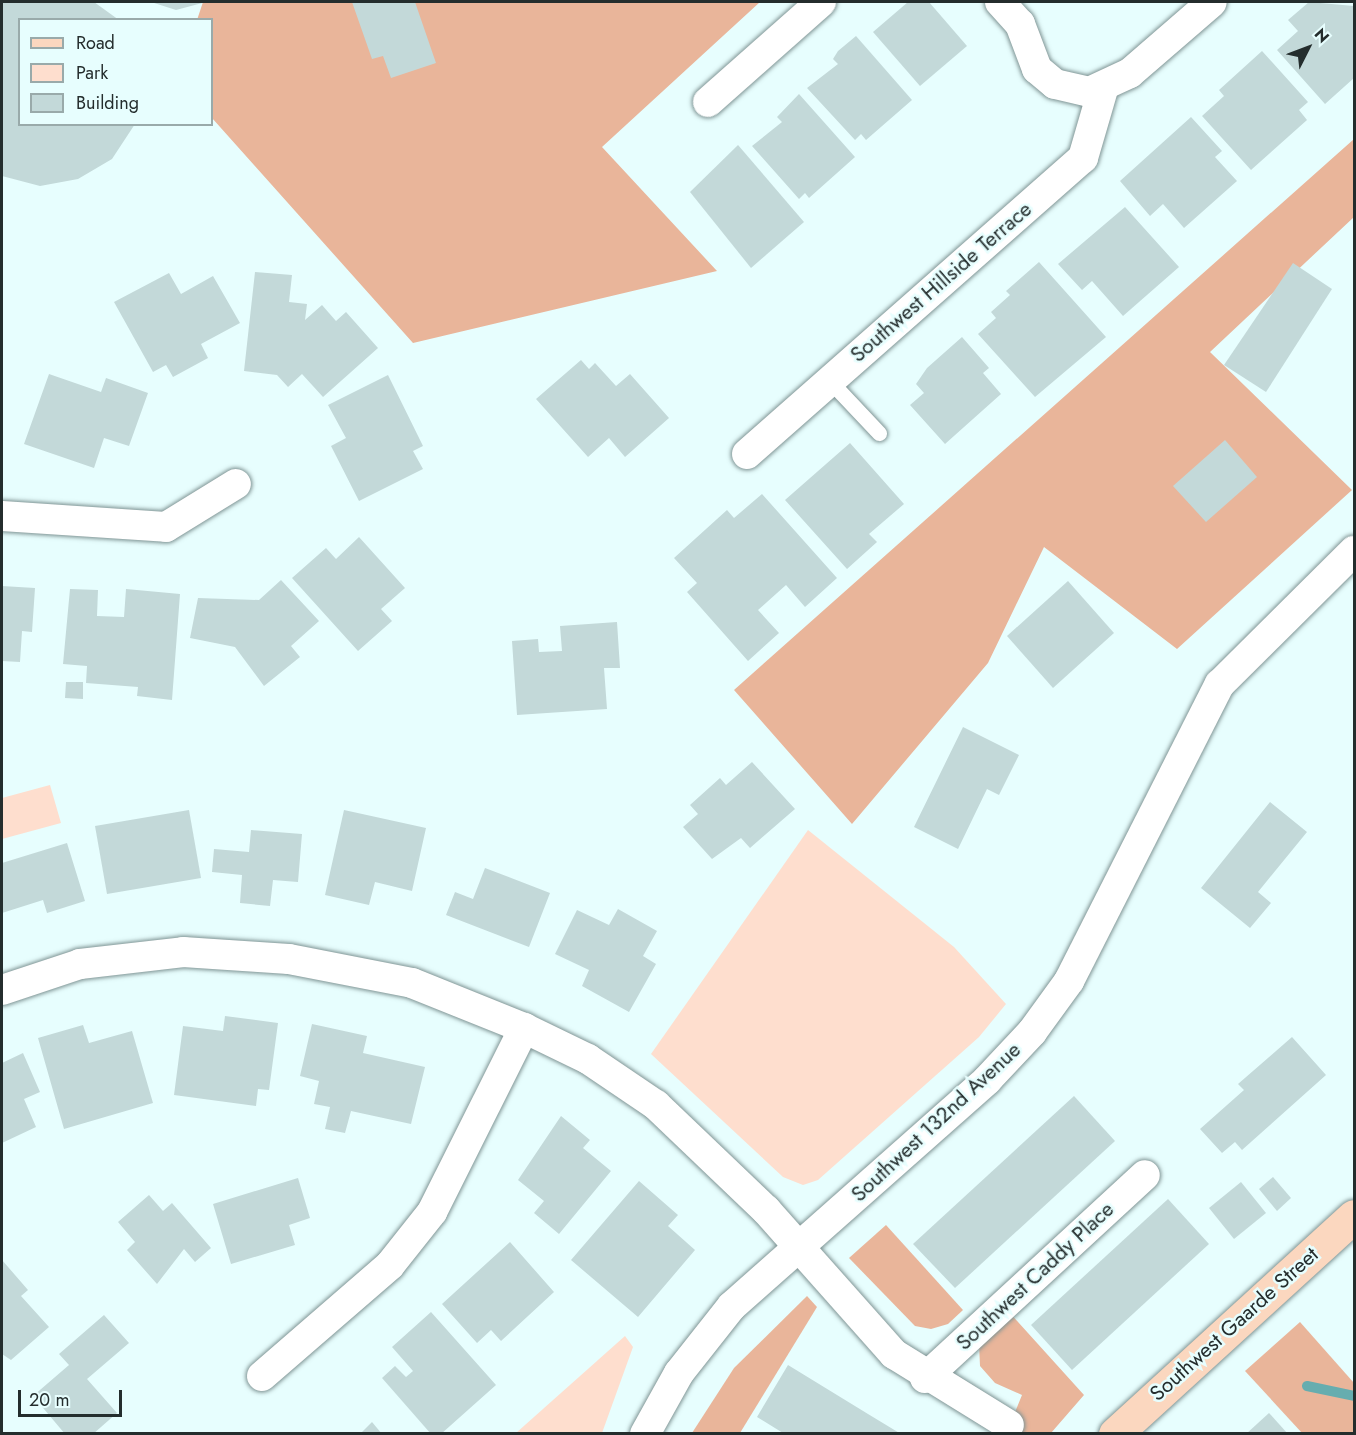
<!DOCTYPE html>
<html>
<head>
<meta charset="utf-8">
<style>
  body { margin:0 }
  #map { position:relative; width:1356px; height:1435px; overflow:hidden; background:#e7fefe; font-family:Jost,sans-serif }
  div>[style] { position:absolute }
  .green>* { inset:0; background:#fedece }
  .forest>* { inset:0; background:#e9b59a }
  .stream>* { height:10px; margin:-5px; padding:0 5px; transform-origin:5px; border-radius:5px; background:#66adaf }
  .building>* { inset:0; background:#c3d9d9 }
  .roads { filter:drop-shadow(0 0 2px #809595) drop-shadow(0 0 2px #809595) }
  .service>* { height:15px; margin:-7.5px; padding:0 7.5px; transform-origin:7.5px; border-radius:7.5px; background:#fff }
  .minor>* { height:30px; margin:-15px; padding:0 15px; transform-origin:15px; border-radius:15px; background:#fff }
  .secondary>* { height:33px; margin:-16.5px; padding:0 16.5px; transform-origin:16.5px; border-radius:16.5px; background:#fbd7bf }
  span { translate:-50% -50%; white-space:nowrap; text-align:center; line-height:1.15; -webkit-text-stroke:5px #e7fefe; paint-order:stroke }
  .street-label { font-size:21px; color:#242d2d }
  .frame { position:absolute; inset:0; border:3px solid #242d2d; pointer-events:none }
  .legend { position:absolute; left:18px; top:18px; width:195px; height:108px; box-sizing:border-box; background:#e7fefe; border:2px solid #9aa; margin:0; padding:8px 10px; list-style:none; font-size:18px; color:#242d2d }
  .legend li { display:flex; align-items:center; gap:12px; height:30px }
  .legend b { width:30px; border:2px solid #9aa }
  .north { position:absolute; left:1278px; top:18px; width:60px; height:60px; -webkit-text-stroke:4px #e7fefe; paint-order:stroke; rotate:48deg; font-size:16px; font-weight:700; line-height:24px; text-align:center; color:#242d2d }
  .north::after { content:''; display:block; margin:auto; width:21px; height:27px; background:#242d2d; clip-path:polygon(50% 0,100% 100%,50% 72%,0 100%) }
  .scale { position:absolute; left:18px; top:1390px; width:104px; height:27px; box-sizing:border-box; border:3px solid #242d2d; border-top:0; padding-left:8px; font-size:18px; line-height:21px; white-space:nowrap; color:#242d2d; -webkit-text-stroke:4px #e7fefe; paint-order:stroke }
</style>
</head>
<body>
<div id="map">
  <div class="green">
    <div style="clip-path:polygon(50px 785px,61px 823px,2px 839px,2px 798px)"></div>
    <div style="clip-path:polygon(808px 830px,954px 947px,1006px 1004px,979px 1037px,818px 1180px,803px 1185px,783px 1177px,651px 1054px)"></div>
    <div style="clip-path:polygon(625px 1336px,633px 1347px,602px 1433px,516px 1433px)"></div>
  </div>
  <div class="forest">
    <div style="clip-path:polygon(203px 2px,760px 2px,602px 147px,717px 271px,413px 343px,212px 118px,212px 20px,197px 20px)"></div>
    <div style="clip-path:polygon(1354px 139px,1354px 217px,1210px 352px,1352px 490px,1177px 649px,1044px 547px,988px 663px,852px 824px,734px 690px)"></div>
    <div style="clip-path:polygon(886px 1225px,963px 1310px,948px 1324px,931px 1329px,915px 1326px,849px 1258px)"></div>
    <div style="clip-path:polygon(807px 1296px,817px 1307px,740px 1433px,692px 1433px,734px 1368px)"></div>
    <div style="clip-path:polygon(1008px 1311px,1084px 1395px,1051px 1433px,1006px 1434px,1022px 1395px,995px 1383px,980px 1366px,979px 1344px)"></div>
    <div style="clip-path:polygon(1300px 1322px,1354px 1383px,1354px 1433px,1302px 1433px,1245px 1371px)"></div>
  </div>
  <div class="stream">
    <div style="left:1307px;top:1386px;width:48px;rotate:12deg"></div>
  </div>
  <div class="building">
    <div style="clip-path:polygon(2px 2px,94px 2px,119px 20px,20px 20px,20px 124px,135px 124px,112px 159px,78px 179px,40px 186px,2px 176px)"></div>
    <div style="clip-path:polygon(151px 2px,206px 2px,176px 10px)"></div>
    <div style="clip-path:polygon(352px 2px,415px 2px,436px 63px,391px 78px,383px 56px,372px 59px)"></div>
    <div style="clip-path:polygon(908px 2px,929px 2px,967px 46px,920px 86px,873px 32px)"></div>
    <div style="clip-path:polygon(1309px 2px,1354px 6px,1354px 78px,1325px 104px,1277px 50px,1298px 31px,1288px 20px)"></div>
    <div style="clip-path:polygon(856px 36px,912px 100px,866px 140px,861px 134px,855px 140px,807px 88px,838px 64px,833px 59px,838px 51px)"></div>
    <div style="clip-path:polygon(1262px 51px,1308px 102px,1299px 110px,1307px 120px,1251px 170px,1202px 116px,1224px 96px,1219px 90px)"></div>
    <div style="clip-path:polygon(799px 94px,855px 157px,809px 198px,805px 193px,799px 199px,752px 146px,782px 122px,777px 117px)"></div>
    <div style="clip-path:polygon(1191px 117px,1222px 151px,1215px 157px,1237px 181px,1184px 228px,1163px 204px,1150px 216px,1120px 181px)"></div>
    <div style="clip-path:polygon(738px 145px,804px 222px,751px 268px,690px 192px)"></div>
    <div style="clip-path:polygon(1125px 207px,1179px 267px,1123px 316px,1092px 281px,1082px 290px,1058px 264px)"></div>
    <div style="clip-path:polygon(1039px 262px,1106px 337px,1035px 397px,978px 334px,996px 318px,991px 312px,1010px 295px,1006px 291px)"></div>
    <div style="clip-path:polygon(1293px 263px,1332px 289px,1266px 392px,1224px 365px)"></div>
    <div style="clip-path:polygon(255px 272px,292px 275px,289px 302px,307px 304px,305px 320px,322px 305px,336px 321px,346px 312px,378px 348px,323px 397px,302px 374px,288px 387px,277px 375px,244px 371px)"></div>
    <div style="clip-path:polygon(169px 273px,181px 294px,213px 276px,240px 323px,201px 344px,208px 358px,173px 377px,166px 365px,153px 372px,114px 302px)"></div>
    <div style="clip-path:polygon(962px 337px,989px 368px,983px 373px,1001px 394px,945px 444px,910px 405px,924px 393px,916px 384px,927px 368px)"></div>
    <div style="clip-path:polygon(581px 360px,589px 369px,595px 363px,616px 386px,630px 374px,669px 418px,625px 457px,609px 438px,588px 457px,536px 399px)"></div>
    <div style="clip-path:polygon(49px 374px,101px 392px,106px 378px,148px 393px,129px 446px,104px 438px,94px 468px,24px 444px)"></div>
    <div style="clip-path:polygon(388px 375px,423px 446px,413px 451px,423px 469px,359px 501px,331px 446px,346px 438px,328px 405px)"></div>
    <div style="clip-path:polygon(1225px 440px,1257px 477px,1206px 522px,1173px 486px)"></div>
    <div style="clip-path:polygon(850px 443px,904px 504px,869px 534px,877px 542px,847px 569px,785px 500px)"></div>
    <div style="clip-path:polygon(762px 494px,837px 578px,805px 607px,786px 585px,758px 610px,779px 633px,748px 661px,687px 592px,697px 583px,674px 558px,727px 510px,734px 518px)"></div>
    <div style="clip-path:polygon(359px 537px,405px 588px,381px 609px,392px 621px,358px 651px,292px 578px,326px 548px,336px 559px)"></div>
    <div style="clip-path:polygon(281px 580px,319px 621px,291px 646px,300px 657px,264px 686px,235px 647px,190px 638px,198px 598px,259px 600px)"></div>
    <div style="clip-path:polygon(1068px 581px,1114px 633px,1053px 688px,1007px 636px)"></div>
    <div style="clip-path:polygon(2px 586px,35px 588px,32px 632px,22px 631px,20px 662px,2px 661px)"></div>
    <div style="clip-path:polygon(70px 589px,98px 590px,97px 616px,124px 617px,126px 589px,180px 594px,172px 700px,137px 696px,138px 687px,86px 683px,87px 666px,63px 664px)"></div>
    <div style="clip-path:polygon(617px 622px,620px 668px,604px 668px,607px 709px,517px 715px,512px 641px,538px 639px,539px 652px,562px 651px,560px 626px)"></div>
    <div style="clip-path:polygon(66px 682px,83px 682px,83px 699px,65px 698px)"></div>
    <div style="clip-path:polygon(963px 727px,1019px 755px,999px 795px,987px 789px,958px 849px,914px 827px)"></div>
    <div style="clip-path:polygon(752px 762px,795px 809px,750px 848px,741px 838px,712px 859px,683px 827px,698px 814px,690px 805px,720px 778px,726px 785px)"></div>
    <div style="clip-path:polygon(1270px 802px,1307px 832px,1258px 892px,1271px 903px,1250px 928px,1201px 888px)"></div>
    <div style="clip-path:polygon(189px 810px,201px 878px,107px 894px,95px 826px)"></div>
    <div style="clip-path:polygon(344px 810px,426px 828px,412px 891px,375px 882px,369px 905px,325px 895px)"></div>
    <div style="clip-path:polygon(251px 830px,302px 834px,298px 882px,273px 880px,270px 906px,240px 903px,242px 875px,212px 872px,214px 849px,249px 852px)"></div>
    <div style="clip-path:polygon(67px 843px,85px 901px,47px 913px,43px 900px,2px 913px,2px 863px)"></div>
    <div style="clip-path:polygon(485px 868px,550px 893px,529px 947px,446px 915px,455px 892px,473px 899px)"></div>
    <div style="clip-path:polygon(618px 909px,657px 931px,643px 956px,656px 964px,629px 1012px,582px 986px,589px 970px,555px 954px,577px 910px,609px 925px)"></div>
    <div style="clip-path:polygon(225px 1016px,278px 1023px,269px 1090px,258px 1089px,256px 1106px,174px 1095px,183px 1026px,223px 1031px)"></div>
    <div style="clip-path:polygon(312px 1024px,367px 1036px,363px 1053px,425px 1067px,411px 1124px,351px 1111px,345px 1133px,325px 1129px,330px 1107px,314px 1104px,319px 1081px,300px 1076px)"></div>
    <div style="clip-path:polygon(83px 1025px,89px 1043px,132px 1031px,153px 1103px,64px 1129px,38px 1038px)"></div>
    <div style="clip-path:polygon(1292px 1037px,1326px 1075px,1242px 1150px,1235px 1142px,1222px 1153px,1200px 1129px,1244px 1090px,1238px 1084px)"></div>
    <div style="clip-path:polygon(23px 1053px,40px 1092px,24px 1099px,36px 1127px,2px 1143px,2px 1063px)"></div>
    <div style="clip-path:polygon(1074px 1096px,1115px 1141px,955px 1288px,913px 1244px)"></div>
    <div style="clip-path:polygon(561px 1116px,590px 1140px,583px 1148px,611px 1171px,559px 1234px,534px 1213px,544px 1201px,518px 1180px)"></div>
    <div style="clip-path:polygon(1273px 1177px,1291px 1198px,1277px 1211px,1259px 1189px)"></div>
    <div style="clip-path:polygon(298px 1178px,310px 1218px,289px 1225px,295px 1245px,231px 1264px,213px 1204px)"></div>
    <div style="clip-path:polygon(639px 1181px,678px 1215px,668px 1226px,695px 1250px,638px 1317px,571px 1260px)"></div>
    <div style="clip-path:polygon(1241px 1182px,1266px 1213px,1234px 1239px,1209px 1208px)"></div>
    <div style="clip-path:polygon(149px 1195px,163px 1211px,172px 1203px,211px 1248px,195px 1262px,184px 1249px,157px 1284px,127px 1250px,135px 1242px,118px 1222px)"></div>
    <div style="clip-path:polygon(1168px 1199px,1209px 1244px,1072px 1370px,1031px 1325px)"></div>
    <div style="clip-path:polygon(510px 1242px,554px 1292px,501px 1341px,491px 1330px,477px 1343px,442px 1304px)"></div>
    <div style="clip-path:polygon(2px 1260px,28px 1290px,21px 1296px,49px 1327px,11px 1360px,2px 1354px)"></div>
    <div style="clip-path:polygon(431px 1312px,496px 1385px,441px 1434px,431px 1434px,382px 1378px,395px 1366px,406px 1377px,413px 1371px,392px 1347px)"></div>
    <div style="clip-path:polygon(104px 1315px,129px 1343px,87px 1379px,117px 1413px,93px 1434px,65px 1434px,33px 1396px,69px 1365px,59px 1354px)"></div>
    <div style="clip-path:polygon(788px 1365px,868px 1414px,901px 1434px,783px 1433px,757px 1417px)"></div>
    <div style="clip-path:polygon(1269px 1413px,1288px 1434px,1246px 1434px)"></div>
    <div style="clip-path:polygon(372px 1422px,382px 1434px,360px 1434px)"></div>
  </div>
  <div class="roads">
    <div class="service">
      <div style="left:829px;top:380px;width:73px;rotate:46.7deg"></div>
    </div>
    <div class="minor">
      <div style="left:1000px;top:2px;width:30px;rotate:48deg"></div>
      <div style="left:1020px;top:24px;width:48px;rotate:69.3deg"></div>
      <div style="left:1037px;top:69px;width:23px;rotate:40deg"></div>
      <div style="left:1055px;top:84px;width:35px;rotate:13deg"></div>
      <div style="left:1089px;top:92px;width:45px;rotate:-24.9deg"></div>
      <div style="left:1130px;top:73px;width:108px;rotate:-40.9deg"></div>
      <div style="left:708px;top:102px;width:151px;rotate:-41.5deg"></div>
      <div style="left:747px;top:454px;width:448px;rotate:-41.4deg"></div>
      <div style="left:1083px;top:158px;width:72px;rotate:-73.8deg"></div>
      <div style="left:2px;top:516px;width:164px;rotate:3.8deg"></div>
      <div style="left:166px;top:527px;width:82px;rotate:-31.6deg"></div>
      <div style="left:2px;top:990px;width:82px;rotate:-18.4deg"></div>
      <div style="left:80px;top:964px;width:104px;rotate:-6.6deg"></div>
      <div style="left:183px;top:952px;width:106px;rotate:3.8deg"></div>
      <div style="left:289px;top:959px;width:125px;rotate:11deg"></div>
      <div style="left:412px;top:983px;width:121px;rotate:21.9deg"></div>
      <div style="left:524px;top:1028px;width:71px;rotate:25.8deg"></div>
      <div style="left:588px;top:1059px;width:82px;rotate:34.1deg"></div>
      <div style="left:656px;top:1105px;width:152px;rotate:43.7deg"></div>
      <div style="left:766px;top:1210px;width:193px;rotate:48.4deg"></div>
      <div style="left:894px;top:1354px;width:135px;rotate:31.7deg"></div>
      <div style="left:262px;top:1376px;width:169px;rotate:-40.9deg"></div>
      <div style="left:390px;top:1265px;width:68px;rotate:-51.6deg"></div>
      <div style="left:432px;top:1212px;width:206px;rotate:-63.4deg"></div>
      <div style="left:925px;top:1378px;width:299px;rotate:-42.7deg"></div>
      <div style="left:645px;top:1434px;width:70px;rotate:-60.9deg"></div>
      <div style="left:679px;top:1373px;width:85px;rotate:-51.7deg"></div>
      <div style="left:732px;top:1306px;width:341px;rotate:-41.5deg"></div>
      <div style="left:987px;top:1080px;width:66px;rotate:-46.8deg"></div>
      <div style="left:1032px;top:1032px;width:63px;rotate:-54deg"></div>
      <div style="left:1069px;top:981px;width:333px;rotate:-63.1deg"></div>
      <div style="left:1220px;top:684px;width:189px;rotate:-44.8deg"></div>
    </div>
    <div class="secondary">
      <div style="left:1115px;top:1434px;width:323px;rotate:-42.4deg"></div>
    </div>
  </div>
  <div class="street-label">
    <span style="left:941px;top:282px;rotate:-41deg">Southwest Hillside Terrace</span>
    <span style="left:936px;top:1122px;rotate:-43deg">Southwest 132nd Avenue</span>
    <span style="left:1035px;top:1276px;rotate:-43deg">Southwest Caddy Place</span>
    <span style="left:1234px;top:1324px;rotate:-42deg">Southwest Gaarde Street</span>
  </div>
  <div class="frame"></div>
  <ul class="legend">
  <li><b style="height:8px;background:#fbd7bf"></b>Road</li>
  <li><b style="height:16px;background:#fedece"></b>Park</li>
  <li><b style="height:16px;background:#c3d9d9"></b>Building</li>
  </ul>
  <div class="north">N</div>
  <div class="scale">20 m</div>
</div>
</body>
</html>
